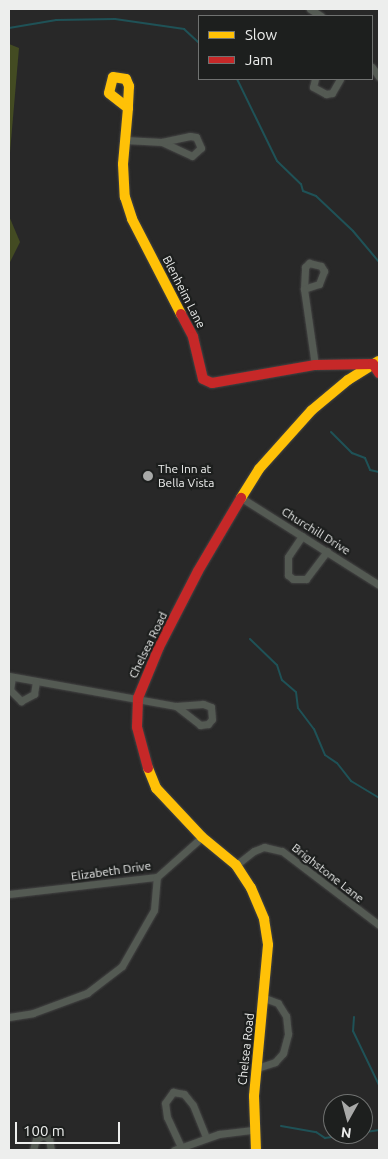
<!DOCTYPE html>
<html>
<head>
<meta charset="utf-8">
<style>
  body { margin:0 }
  #map { position:relative; width:388px; height:1159px; overflow:hidden; background:#282828; font-family:Ubuntu,sans-serif }
  div>[style] { position:absolute }
  .green>* { inset:0; background:#434b22 }
  .stream>* { height:2px; margin:-1px; padding:0 1px; transform-origin:1px; border-radius:1px; background:#1f5257 }
  .roads { filter:drop-shadow(0 0 1px #444) drop-shadow(0 0 1px #444) }
  .street>* { height:7px; margin:-3.5px; padding:0 3.5px; transform-origin:3.5px; border-radius:3.5px; background:#545a53 }
  .slow>* { height:10px; margin:-5px; padding:0 5px; transform-origin:5px; border-radius:5px; background:#ffc107 }
  .jam>* { height:10px; margin:-5px; padding:0 5px; transform-origin:5px; border-radius:5px; background:#c62828 }
  .dots>* { width:14px; height:14px; translate:-50% -50%; box-sizing:border-box; border:2px solid #1d1f1e; border-radius:50% }
  span { translate:-50% -50%; white-space:nowrap; text-align:center; line-height:1.15; -webkit-text-stroke:4.5px #1d1f1e; paint-order:stroke }
  .street-label { font-size:12px; color:#edeeed }
  .poi-label { font-size:12px; color:#edeeed }
  .left { translate:0 -50%; text-align:left }
  .frame { position:absolute; inset:0; border:10px solid #edeeed; pointer-events:none }
  .legend { position:absolute; left:198px; top:15px; width:175px; height:65px; box-sizing:border-box; background:#1d1f1e; border:1px solid #707271; margin:0; padding:6px 9px; list-style:none; font-size:15px; color:#edeeed }
  .legend li { display:flex; align-items:center; gap:10px; height:25px }
  .legend b { width:25px; border:1px solid #707271 }
  .north { position:absolute; left:323px; top:1094px; width:50px; height:50px; box-sizing:border-box; background:#1d1f1e; border:1px solid #707271; border-radius:50%; rotate:187deg; font-size:14px; font-weight:700; line-height:20px; text-align:center; color:#edeeed }
  .north::after { content:''; display:block; margin:auto; width:18px; height:22px; background:#a8a9a8; clip-path:polygon(50% 0,100% 100%,50% 72%,0 100%) }
  .scale { position:absolute; left:15px; top:1122px; width:105px; height:22px; box-sizing:border-box; border:2px solid #edeeed; border-top:0; padding-left:6px; font-size:15px; line-height:18px; white-space:nowrap; color:#edeeed; -webkit-text-stroke:4px #1d1f1e; paint-order:stroke }
</style>
</head>
<body>
<div id="map">
  <div class="green">
    <div style="clip-path:polygon(9px 44px,19px 48px,9px 164px)"></div>
    <div style="clip-path:polygon(9px 216px,20px 242px,9px 264px)"></div>
  </div>
  <div class="stream">
    <div style="left:9px;top:28px;width:48px;rotate:-9.7deg"></div>
    <div style="left:56px;top:20px;width:59px;rotate:-1deg"></div>
    <div style="left:115px;top:19px;width:70px;rotate:8.2deg"></div>
    <div style="left:184px;top:29px;width:21px;rotate:43deg"></div>
    <div style="left:237px;top:79px;width:91px;rotate:64deg"></div>
    <div style="left:277px;top:161px;width:33px;rotate:44deg"></div>
    <div style="left:301px;top:184px;width:7px;rotate:74deg"></div>
    <div style="left:303px;top:191px;width:14px;rotate:21deg"></div>
    <div style="left:316px;top:196px;width:51px;rotate:43.4deg"></div>
    <div style="left:353px;top:231px;width:40px;rotate:50deg"></div>
    <div style="left:331px;top:432px;width:30px;rotate:45deg"></div>
    <div style="left:352px;top:453px;width:14px;rotate:21deg"></div>
    <div style="left:365px;top:458px;width:13px;rotate:67deg"></div>
    <div style="left:370px;top:470px;width:9px;rotate:13deg"></div>
    <div style="left:250px;top:639px;width:37px;rotate:44deg"></div>
    <div style="left:277px;top:665px;width:16px;rotate:72deg"></div>
    <div style="left:282px;top:680px;width:18px;rotate:41deg"></div>
    <div style="left:296px;top:692px;width:16px;rotate:83deg"></div>
    <div style="left:298px;top:708px;width:26px;rotate:53deg"></div>
    <div style="left:314px;top:729px;width:28px;rotate:67deg"></div>
    <div style="left:325px;top:755px;width:14px;rotate:34deg"></div>
    <div style="left:337px;top:763px;width:23px;rotate:52deg"></div>
    <div style="left:351px;top:781px;width:33px;rotate:31deg"></div>
    <div style="left:354px;top:1017px;width:14px;rotate:94deg"></div>
    <div style="left:353px;top:1031px;width:60px;rotate:64.3deg"></div>
    <div style="left:281px;top:1126px;width:36px;rotate:10deg"></div>
    <div style="left:316px;top:1132px;width:11px;rotate:34deg"></div>
    <div style="left:325px;top:1138px;width:55px;rotate:-8.4deg"></div>
  </div>
  <div class="roads">
    <div class="street">
      <div style="left:310px;top:9px;width:13px;rotate:32deg"></div>
      <div style="left:372px;top:67px;width:12px;rotate:55deg"></div>
      <div style="left:315px;top:79px;width:8px;rotate:104deg"></div>
      <div style="left:313px;top:87px;width:15px;rotate:28deg"></div>
      <div style="left:326px;top:94px;width:6px;rotate:-9deg"></div>
      <div style="left:332px;top:93px;width:16px;rotate:-60deg"></div>
      <div style="left:125px;top:140px;width:37px;rotate:3deg"></div>
      <div style="left:162px;top:142px;width:33px;rotate:25deg"></div>
      <div style="left:192px;top:156px;width:12px;rotate:-42deg"></div>
      <div style="left:201px;top:148px;width:12px;rotate:-114deg"></div>
      <div style="left:196px;top:137px;width:6px;rotate:-171deg"></div>
      <div style="left:190px;top:136px;width:29px;rotate:168deg"></div>
      <div style="left:304px;top:289px;width:22px;rotate:-87deg"></div>
      <div style="left:305px;top:267px;width:6px;rotate:-45deg"></div>
      <div style="left:309px;top:263px;width:12px;rotate:14deg"></div>
      <div style="left:321px;top:266px;width:6px;rotate:59deg"></div>
      <div style="left:324px;top:271px;width:14px;rotate:111deg"></div>
      <div style="left:319px;top:284px;width:16px;rotate:162deg"></div>
      <div style="left:304px;top:289px;width:77px;rotate:81.8deg"></div>
      <div style="left:240px;top:497px;width:165px;rotate:32.3deg"></div>
      <div style="left:302px;top:536px;width:25px;rotate:124deg"></div>
      <div style="left:288px;top:557px;width:18px;rotate:90deg"></div>
      <div style="left:288px;top:575px;width:6px;rotate:39deg"></div>
      <div style="left:293px;top:579px;width:13px"></div>
      <div style="left:306px;top:579px;width:35px;rotate:-53deg"></div>
      <div style="left:9px;top:676px;width:170px;rotate:10.2deg"></div>
      <div style="left:176px;top:706px;width:31px;rotate:38deg"></div>
      <div style="left:200px;top:725px;width:8px;rotate:-7deg"></div>
      <div style="left:208px;top:724px;width:6px;rotate:-51deg"></div>
      <div style="left:212px;top:719px;width:12px;rotate:-95deg"></div>
      <div style="left:211px;top:707px;width:9px;rotate:-159deg"></div>
      <div style="left:203px;top:704px;width:27px;rotate:176deg"></div>
      <div style="left:12px;top:677px;width:13px;rotate:99deg"></div>
      <div style="left:10px;top:690px;width:16px;rotate:45deg"></div>
      <div style="left:21px;top:701px;width:15px;rotate:-28deg"></div>
      <div style="left:34px;top:694px;width:12px;rotate:-81deg"></div>
      <div style="left:236px;top:865px;width:23px;rotate:-38deg"></div>
      <div style="left:254px;top:851px;width:11px;rotate:-22deg"></div>
      <div style="left:264px;top:847px;width:18px;rotate:13deg"></div>
      <div style="left:282px;top:851px;width:122px;rotate:37.3deg"></div>
      <div style="left:9px;top:894px;width:149px;rotate:-6.6deg"></div>
      <div style="left:157px;top:877px;width:60px;rotate:-41.6deg"></div>
      <div style="left:9px;top:1017px;width:24px;rotate:-9deg"></div>
      <div style="left:33px;top:1013px;width:58px;rotate:-20.3deg"></div>
      <div style="left:87px;top:993px;width:44px;rotate:-37.6deg"></div>
      <div style="left:122px;top:966px;width:64px;rotate:-60.3deg"></div>
      <div style="left:154px;top:910px;width:33px;rotate:-85deg"></div>
      <div style="left:257px;top:1068px;width:19px;rotate:-18deg"></div>
      <div style="left:275px;top:1062px;width:12px;rotate:-48deg"></div>
      <div style="left:283px;top:1053px;width:20px;rotate:-75deg"></div>
      <div style="left:288px;top:1034px;width:18px;rotate:-96deg"></div>
      <div style="left:286px;top:1016px;width:15px;rotate:-122deg"></div>
      <div style="left:278px;top:1003px;width:15px;rotate:-160deg"></div>
      <div style="left:181px;top:1147px;width:33px;rotate:-115deg"></div>
      <div style="left:167px;top:1117px;width:14px;rotate:-98deg"></div>
      <div style="left:165px;top:1103px;width:14px;rotate:-54deg"></div>
      <div style="left:173px;top:1092px;width:11px;rotate:10deg"></div>
      <div style="left:184px;top:1094px;width:14px;rotate:51deg"></div>
      <div style="left:193px;top:1105px;width:35px;rotate:68deg"></div>
      <div style="left:33px;top:1150px;width:11px;rotate:-75deg"></div>
      <div style="left:36px;top:1139px;width:8px;rotate:-23deg"></div>
      <div style="left:43px;top:1136px;width:6px;rotate:18deg"></div>
      <div style="left:49px;top:1138px;width:12px;rotate:81deg"></div>
      <div style="left:174px;top:1150px;width:48px;rotate:-19.6deg"></div>
      <div style="left:219px;top:1134px;width:34px;rotate:-7deg"></div>
    </div>
    <div class="slow">
      <div style="left:128px;top:108px;width:24px;rotate:-142deg"></div>
      <div style="left:109px;top:93px;width:16px;rotate:-76deg"></div>
      <div style="left:113px;top:77px;width:13px;rotate:9deg"></div>
      <div style="left:126px;top:79px;width:8px;rotate:67deg"></div>
      <div style="left:129px;top:86px;width:22px;rotate:93deg"></div>
      <div style="left:128px;top:108px;width:56px;rotate:95.1deg"></div>
      <div style="left:123px;top:164px;width:33px;rotate:87deg"></div>
      <div style="left:125px;top:197px;width:23px;rotate:72deg"></div>
      <div style="left:132px;top:219px;width:107px;rotate:62.7deg"></div>
      <div style="left:241px;top:498px;width:34px;rotate:-58deg"></div>
      <div style="left:259px;top:469px;width:79px;rotate:-48.1deg"></div>
      <div style="left:312px;top:410px;width:47px;rotate:-39.8deg"></div>
      <div style="left:348px;top:380px;width:36px;rotate:-32deg"></div>
      <div style="left:148px;top:768px;width:22px;rotate:68deg"></div>
      <div style="left:156px;top:788px;width:67px;rotate:46.8deg"></div>
      <div style="left:202px;top:837px;width:44px;rotate:39.5deg"></div>
      <div style="left:236px;top:865px;width:27px;rotate:57deg"></div>
      <div style="left:251px;top:888px;width:34px;rotate:67deg"></div>
      <div style="left:264px;top:919px;width:26px;rotate:81deg"></div>
      <div style="left:268px;top:945px;width:152px;rotate:95.3deg"></div>
      <div style="left:254px;top:1096px;width:54px;rotate:87.9deg"></div>
    </div>
    <div class="jam">
      <div style="left:181px;top:314px;width:26px;rotate:62deg"></div>
      <div style="left:193px;top:337px;width:43px;rotate:76.6deg"></div>
      <div style="left:203px;top:379px;width:10px;rotate:24deg"></div>
      <div style="left:212px;top:383px;width:105px;rotate:-9.9deg"></div>
      <div style="left:315px;top:365px;width:58px;rotate:-1deg"></div>
      <div style="left:373px;top:364px;width:11px;rotate:56deg"></div>
      <div style="left:148px;top:768px;width:42px;rotate:-105deg"></div>
      <div style="left:137px;top:727px;width:29px;rotate:-88deg"></div>
      <div style="left:138px;top:698px;width:55px;rotate:-67.6deg"></div>
      <div style="left:159px;top:647px;width:85px;rotate:-62.8deg"></div>
      <div style="left:198px;top:571px;width:85px;rotate:-59.5deg"></div>
    </div>
  </div>
  <div class="dots">
    <div style="left:148px;top:476px;background:#a8a9a8"></div>
  </div>
  <div class="street-label">
    <span style="left:184px;top:292px;rotate:63deg">Blenheim Lane</span>
    <span style="left:316px;top:531px;rotate:32deg">Churchill Drive</span>
    <span style="left:148px;top:645px;rotate:-64deg">Chelsea Road</span>
    <span style="left:111px;top:871px;rotate:-8deg">Elizabeth Drive</span>
    <span style="left:328px;top:873px;rotate:38deg">Brighstone Lane</span>
    <span style="left:246px;top:1049px;rotate:-84deg">Chelsea Road</span>
  </div>
  <div class="poi-label">
    <span class="left" style="left:158px;top:476px">The Inn at<br>Bella Vista</span>
  </div>
  <div class="frame"></div>
  <ul class="legend">
  <li><b style="height:6px;background:#ffc107"></b>Slow</li>
  <li><b style="height:6px;background:#c62828"></b>Jam</li>
  </ul>
  <div class="north">N</div>
  <div class="scale">100 m</div>
</div>
</body>
</html>
